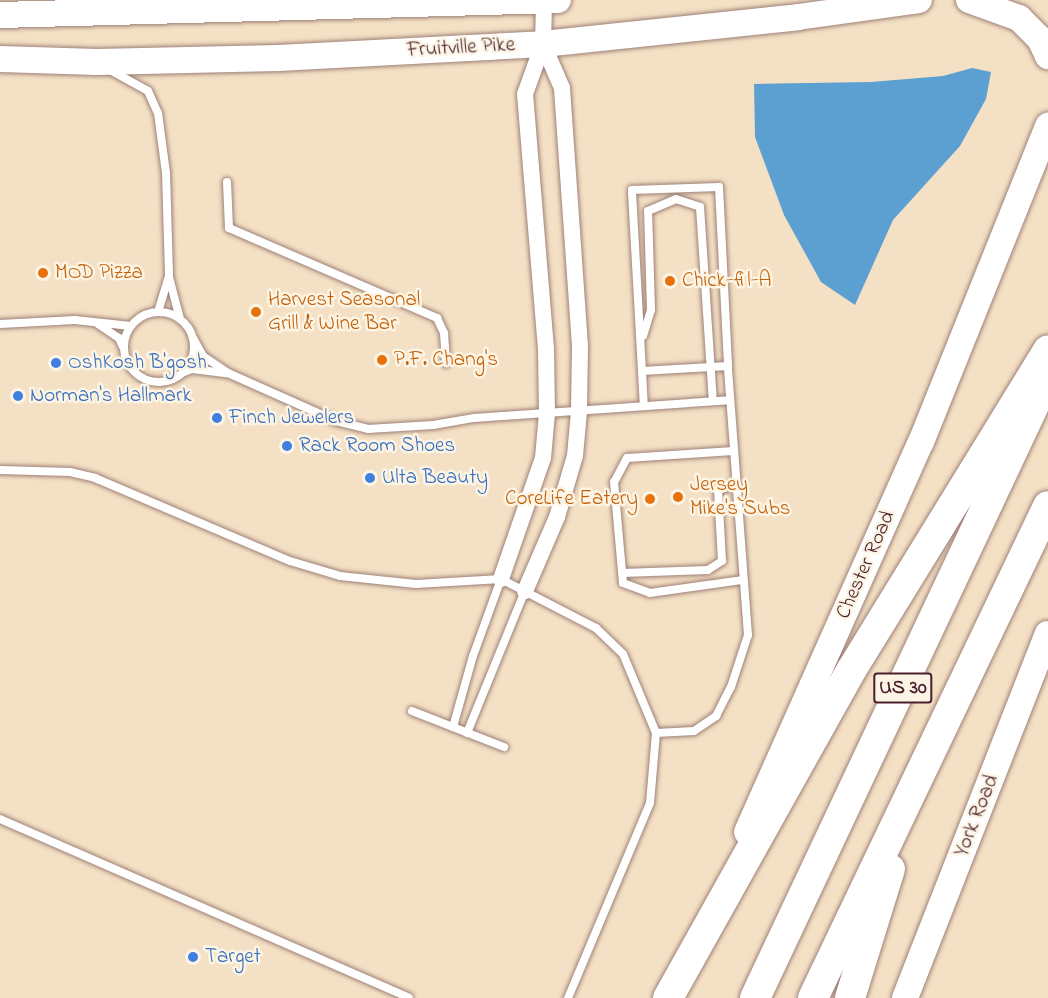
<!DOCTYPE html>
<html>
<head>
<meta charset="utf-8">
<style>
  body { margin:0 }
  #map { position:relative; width:1048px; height:998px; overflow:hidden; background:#f4e0c4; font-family:"Indie Flower",sans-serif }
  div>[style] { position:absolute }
  .water>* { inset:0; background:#5ca0d1 }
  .roads { filter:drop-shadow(0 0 2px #9f8078) drop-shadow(0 0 2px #9f8078) }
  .lane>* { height:8px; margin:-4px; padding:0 4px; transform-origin:4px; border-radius:4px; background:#fff }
  .lane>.ring { margin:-4px; padding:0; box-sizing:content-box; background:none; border:8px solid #fff; border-radius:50% }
  .street>* { height:16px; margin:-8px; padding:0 8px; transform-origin:8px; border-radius:8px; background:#fff }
  .primary>* { height:26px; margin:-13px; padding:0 13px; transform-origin:13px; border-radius:13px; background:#fff }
  .highway>* { height:30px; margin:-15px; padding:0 15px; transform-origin:15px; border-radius:15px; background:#fff }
  .dots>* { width:16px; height:16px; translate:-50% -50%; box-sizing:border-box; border:3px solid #fcf5e5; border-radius:50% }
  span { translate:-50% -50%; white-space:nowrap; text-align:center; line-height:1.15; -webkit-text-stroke:5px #fcf5e5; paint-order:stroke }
  .shield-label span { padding:2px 4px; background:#fcf5e5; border:2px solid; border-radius:4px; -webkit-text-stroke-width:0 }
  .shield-label { font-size:20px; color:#4a1f2b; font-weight:700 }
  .street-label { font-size:21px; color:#4a1f2b }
  .food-label { font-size:21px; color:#c56008 }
  .left { translate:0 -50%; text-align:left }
  .right { translate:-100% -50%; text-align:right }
  .shop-label { font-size:21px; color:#366cbe }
</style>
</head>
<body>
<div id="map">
  <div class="water">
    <div style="clip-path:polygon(972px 68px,991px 72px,986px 99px,960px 146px,893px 220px,855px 305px,821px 282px,784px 215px,755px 137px,754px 84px,871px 82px,943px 76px)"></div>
  </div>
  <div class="roads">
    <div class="lane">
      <div style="left:110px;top:70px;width:43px;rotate:28.9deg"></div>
      <div style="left:148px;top:91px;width:24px;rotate:66deg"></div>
      <div style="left:158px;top:113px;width:61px;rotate:82.4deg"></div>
      <div style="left:166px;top:173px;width:104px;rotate:88.3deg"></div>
      <div style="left:169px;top:277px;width:43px;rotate:75.3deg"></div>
      <div style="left:227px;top:182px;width:46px;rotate:87.5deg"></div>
      <div style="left:229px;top:228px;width:227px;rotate:23.4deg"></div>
      <div style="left:437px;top:318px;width:17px;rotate:65deg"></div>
      <div style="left:444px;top:333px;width:30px;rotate:86deg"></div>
      <div style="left:719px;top:187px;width:179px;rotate:87.1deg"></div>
      <div style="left:728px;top:366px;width:86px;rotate:176.7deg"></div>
      <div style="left:642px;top:371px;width:181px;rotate:-93.2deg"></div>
      <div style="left:632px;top:190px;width:87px;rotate:-2deg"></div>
      <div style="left:158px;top:312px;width:37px;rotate:-73deg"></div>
      <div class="ring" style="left:124px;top:312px;width:62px;height:62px"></div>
      <div style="left:0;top:324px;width:75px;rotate:-3.1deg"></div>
      <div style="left:75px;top:320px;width:56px;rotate:6.1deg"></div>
      <div style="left:98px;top:324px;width:25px;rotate:34deg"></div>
      <div style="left:119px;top:338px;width:10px;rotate:66deg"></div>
      <div style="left:643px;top:336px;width:27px;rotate:-73deg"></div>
      <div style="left:651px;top:310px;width:99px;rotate:-91.7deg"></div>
      <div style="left:648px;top:211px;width:30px;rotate:-23deg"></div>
      <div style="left:676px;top:199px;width:25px;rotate:18deg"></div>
      <div style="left:700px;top:207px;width:194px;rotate:86.2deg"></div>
      <div style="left:193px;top:338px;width:21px;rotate:61deg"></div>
      <div style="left:203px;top:356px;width:30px;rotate:34deg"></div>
      <div style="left:228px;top:373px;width:118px;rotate:24deg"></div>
      <div style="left:336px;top:421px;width:33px;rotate:14deg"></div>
      <div style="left:368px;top:429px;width:65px;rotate:-3.5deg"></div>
      <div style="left:433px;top:425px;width:42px;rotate:-9.7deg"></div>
      <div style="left:474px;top:418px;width:256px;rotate:-4deg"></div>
      <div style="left:642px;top:371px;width:35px;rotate:87deg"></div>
      <div style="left:184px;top:372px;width:9px;rotate:-21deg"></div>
      <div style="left:192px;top:369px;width:35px;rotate:7deg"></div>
      <div style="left:733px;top:451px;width:106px;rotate:176.2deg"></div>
      <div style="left:627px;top:458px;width:27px;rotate:118deg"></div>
      <div style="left:614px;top:482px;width:101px;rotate:84.9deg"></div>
      <div style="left:623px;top:583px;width:29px;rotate:20deg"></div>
      <div style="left:650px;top:593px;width:94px;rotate:-8deg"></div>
      <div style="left:0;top:470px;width:70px;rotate:1.6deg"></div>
      <div style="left:70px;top:472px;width:26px;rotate:13deg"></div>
      <div style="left:95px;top:478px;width:212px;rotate:23.1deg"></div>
      <div style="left:290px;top:561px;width:52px;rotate:16.7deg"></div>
      <div style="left:340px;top:576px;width:76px;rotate:6deg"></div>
      <div style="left:416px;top:584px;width:85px;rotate:-3.4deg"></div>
      <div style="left:501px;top:579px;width:107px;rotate:27.3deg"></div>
      <div style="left:596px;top:628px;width:37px;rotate:44deg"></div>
      <div style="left:623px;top:654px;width:86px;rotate:67.3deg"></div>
      <div style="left:656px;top:733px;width:70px;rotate:94.9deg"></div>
      <div style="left:650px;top:803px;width:212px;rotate:112.8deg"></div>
      <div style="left:622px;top:573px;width:86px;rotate:-2deg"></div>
      <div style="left:708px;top:570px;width:17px;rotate:-33deg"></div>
      <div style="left:722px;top:561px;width:71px;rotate:-93.2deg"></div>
      <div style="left:718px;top:490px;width:19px;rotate:-18deg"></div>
      <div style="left:412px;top:711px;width:99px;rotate:21.4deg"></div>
      <div style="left:453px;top:727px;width:74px;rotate:-74.3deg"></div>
      <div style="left:473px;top:656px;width:82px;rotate:-70deg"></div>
      <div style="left:467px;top:733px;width:153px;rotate:-67.8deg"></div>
      <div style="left:656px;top:733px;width:38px;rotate:-3deg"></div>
      <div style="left:694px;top:731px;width:27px;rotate:-34deg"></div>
      <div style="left:716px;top:716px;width:33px;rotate:-63deg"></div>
      <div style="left:731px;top:687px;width:55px;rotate:-71.9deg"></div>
      <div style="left:748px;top:635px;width:270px;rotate:-94.3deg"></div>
      <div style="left:0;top:819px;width:446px;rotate:23.6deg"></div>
    </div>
    <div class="street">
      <div style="left:501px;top:579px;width:128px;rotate:-70.9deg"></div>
      <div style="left:543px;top:458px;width:45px;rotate:-84.9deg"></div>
      <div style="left:547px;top:413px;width:64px;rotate:-90.9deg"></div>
      <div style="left:546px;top:349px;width:256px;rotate:-94.7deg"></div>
      <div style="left:525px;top:94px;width:53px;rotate:-70.2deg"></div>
      <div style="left:543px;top:44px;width:42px;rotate:-88.6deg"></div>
      <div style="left:525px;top:591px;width:81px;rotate:-66.6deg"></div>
      <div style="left:557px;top:517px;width:64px;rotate:-73.6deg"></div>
      <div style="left:575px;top:456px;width:45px;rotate:-84.9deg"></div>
      <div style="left:579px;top:411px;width:65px;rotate:-89.1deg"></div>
      <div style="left:580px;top:346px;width:259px;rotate:-94deg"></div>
      <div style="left:562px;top:88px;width:48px;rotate:-113.4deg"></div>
    </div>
    <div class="primary">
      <div style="left:969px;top:0;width:53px;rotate:19.8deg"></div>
      <div style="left:1019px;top:18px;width:30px;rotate:45deg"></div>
      <div style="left:1040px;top:39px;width:19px;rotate:65deg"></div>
      <div style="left:0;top:15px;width:558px;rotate:-1.54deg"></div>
      <div style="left:0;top:59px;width:97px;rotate:1.8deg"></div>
      <div style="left:97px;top:62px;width:181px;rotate:-1.3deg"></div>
      <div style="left:278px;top:58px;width:265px;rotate:-3deg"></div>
      <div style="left:543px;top:44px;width:256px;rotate:-6deg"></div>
      <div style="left:798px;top:17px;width:122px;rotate:-8deg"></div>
      <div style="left:747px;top:832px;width:427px;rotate:-66deg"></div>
      <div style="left:921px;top:442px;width:341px;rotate:-68.1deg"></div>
      <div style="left:905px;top:998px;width:391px;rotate:-68.6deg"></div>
    </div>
    <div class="highway">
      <div style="left:668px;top:998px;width:377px;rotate:-60.8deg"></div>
      <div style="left:852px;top:669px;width:374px;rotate:-58.4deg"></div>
      <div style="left:755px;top:998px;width:679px;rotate:-64.79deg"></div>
      <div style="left:813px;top:998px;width:545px;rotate:-64.47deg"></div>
      <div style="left:850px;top:998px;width:135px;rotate:-72.8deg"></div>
    </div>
  </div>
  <div class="dots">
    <div style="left:43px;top:273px;background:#e8710a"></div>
    <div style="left:670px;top:281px;background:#e8710a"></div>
    <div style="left:256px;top:312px;background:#e8710a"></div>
    <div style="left:382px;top:360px;background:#e8710a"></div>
    <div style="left:56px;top:363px;background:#3f7fe0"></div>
    <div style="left:18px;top:396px;background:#3f7fe0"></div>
    <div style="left:217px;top:418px;background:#3f7fe0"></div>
    <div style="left:287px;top:446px;background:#3f7fe0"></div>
    <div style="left:370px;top:478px;background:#3f7fe0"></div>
    <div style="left:678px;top:497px;background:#e8710a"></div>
    <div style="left:650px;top:499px;background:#e8710a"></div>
    <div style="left:193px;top:957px;background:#3f7fe0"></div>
  </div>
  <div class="shield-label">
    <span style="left:903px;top:688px">US 30</span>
  </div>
  <div class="street-label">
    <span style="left:461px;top:48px;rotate:-3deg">Fruitville Pike</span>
    <span style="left:866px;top:565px;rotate:-66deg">Chester Road</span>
    <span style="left:977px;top:816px;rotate:-68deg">York Road</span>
  </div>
  <div class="food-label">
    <span class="left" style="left:55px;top:273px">MOD Pizza</span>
    <span class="left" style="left:682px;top:281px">Chick-fil-A</span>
    <span class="left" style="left:268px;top:312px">Harvest Seasonal<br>Grill &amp; Wine Bar</span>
    <span class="left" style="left:394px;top:360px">P.F. Chang's</span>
    <span class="left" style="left:690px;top:497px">Jersey<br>Mike's Subs</span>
    <span class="right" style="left:638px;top:499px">CoreLife Eatery</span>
  </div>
  <div class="shop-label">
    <span class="left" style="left:68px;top:363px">OshKosh B'gosh</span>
    <span class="left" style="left:30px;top:396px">Norman's Hallmark</span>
    <span class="left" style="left:229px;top:418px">Finch Jewelers</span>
    <span class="left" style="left:299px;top:446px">Rack Room Shoes</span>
    <span class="left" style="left:382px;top:478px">Ulta Beauty</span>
    <span class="left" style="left:205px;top:957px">Target</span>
  </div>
</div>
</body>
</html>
